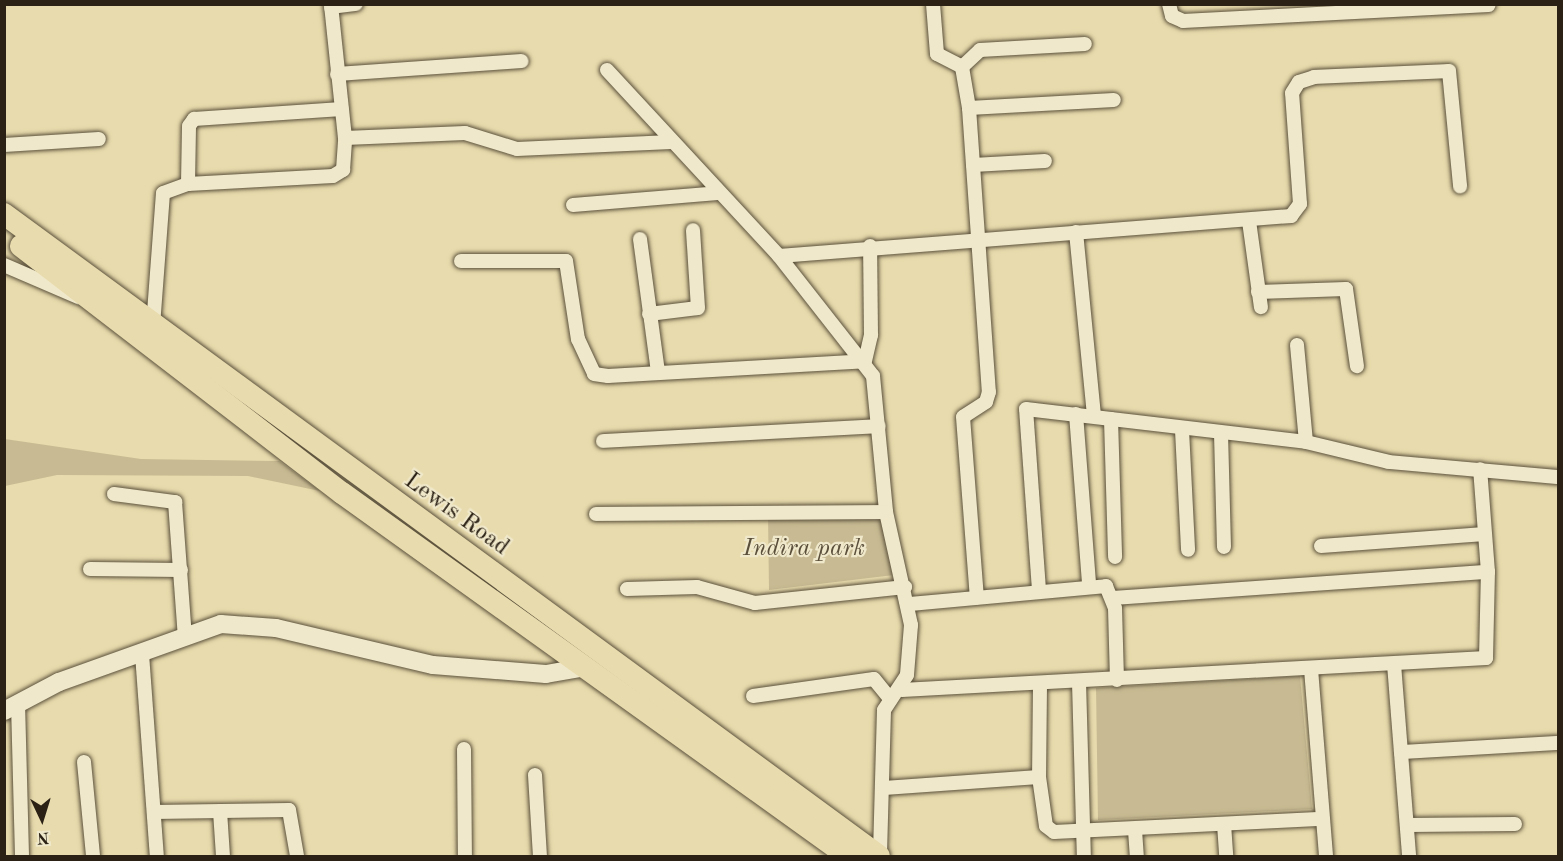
<!DOCTYPE html>
<html>
<head>
<meta charset="utf-8">
<style>
  body { margin:0 }
  #map { position:relative; width:1563px; height:861px; overflow:hidden; background:#e8dbad; font-family:"Old Standard TT",serif }
  div>[style] { position:absolute }
  .green>* { inset:0; background:#c8bb93 }
  .roads { filter:drop-shadow(0 0 2px #5a503b) drop-shadow(0 0 2px #5a503b) }
  .minor>* { height:14px; margin:-7px; padding:0 7px; transform-origin:7px; border-radius:7px; background:#f0e8ca }
  .tertiary>* { height:18px; margin:-9px; padding:0 9px; transform-origin:9px; border-radius:9px; background:#f0e8ca }
  .primary>* { height:22px; margin:-11px; padding:0 11px; transform-origin:11px; border-radius:11px; background:#e8dbad }
  span { translate:-50% -50%; white-space:nowrap; text-align:center; line-height:1.15; -webkit-text-stroke:4.5px #f0e8ca; paint-order:stroke }
  .street-label { font-size:24px; color:#2b2115 }
  .park-label { font-size:24px; color:#5a4f3b; font-style:italic }
  .frame { position:absolute; inset:0; border:6px solid #2b2115; pointer-events:none }
  .north { position:absolute; left:12px; top:789px; width:60px; height:60px; -webkit-text-stroke:4px #f0e8ca; paint-order:stroke; rotate:176deg; font-size:16px; font-weight:700; line-height:24px; text-align:center; color:#2b2115 }
  .north::after { content:''; display:block; margin:auto; width:21px; height:27px; background:#2b2115; clip-path:polygon(50% 0,100% 100%,50% 72%,0 100%) }
</style>
</head>
<body>
<div id="map">
  <div class="green">
    <div style="clip-path:polygon(5px 439px,141px 459px,279px 461px,320px 491px,248px 476px,57px 475px,5px 486px)"></div>
    <div style="clip-path:polygon(881px 511px,894px 575px,769px 590px,768px 515px)"></div>
    <div style="clip-path:polygon(1300px 676px,1312px 809px,1098px 820px,1096px 688px)"></div>
  </div>
  <div class="roads">
    <div class="minor">
      <div style="left:933px;top:4px;width:50px;rotate:85.4deg"></div>
      <div style="left:937px;top:54px;width:28px;rotate:27deg"></div>
      <div style="left:962px;top:67px;width:42px;rotate:80.3deg"></div>
      <div style="left:969px;top:108px;width:285px;rotate:86deg"></div>
      <div style="left:989px;top:392px;width:10px;rotate:107deg"></div>
      <div style="left:986px;top:402px;width:27px;rotate:147deg"></div>
      <div style="left:963px;top:417px;width:181px;rotate:85.6deg"></div>
      <div style="left:1169px;top:4px;width:12px;rotate:76deg"></div>
      <div style="left:1172px;top:16px;width:12px;rotate:24deg"></div>
      <div style="left:1183px;top:21px;width:306px;rotate:-3deg"></div>
      <div style="left:331px;top:7px;width:25px;rotate:-7deg"></div>
      <div style="left:962px;top:67px;width:25px;rotate:-43deg"></div>
      <div style="left:980px;top:50px;width:105px;rotate:-3.3deg"></div>
      <div style="left:607px;top:70px;width:253px;rotate:47.2deg"></div>
      <div style="left:779px;top:256px;width:152px;rotate:51.9deg"></div>
      <div style="left:873px;top:376px;width:137px;rotate:84.5deg"></div>
      <div style="left:886px;top:512px;width:116px;rotate:77.5deg"></div>
      <div style="left:911px;top:625px;width:50px;rotate:94.6deg"></div>
      <div style="left:907px;top:675px;width:42px;rotate:123.3deg"></div>
      <div style="left:884px;top:710px;width:146px;rotate:91.6deg"></div>
      <div style="left:337px;top:74px;width:185px;rotate:-4deg"></div>
      <div style="left:969px;top:108px;width:145px;rotate:-3.2deg"></div>
      <div style="left:345px;top:138px;width:120px;rotate:-2.4deg"></div>
      <div style="left:465px;top:133px;width:54px;rotate:17.1deg"></div>
      <div style="left:517px;top:149px;width:154px;rotate:-2.6deg"></div>
      <div style="left:4px;top:145px;width:95px;rotate:-3.6deg"></div>
      <div style="left:973px;top:165px;width:72px;rotate:-3.2deg"></div>
      <div style="left:188px;top:184px;width:58px;rotate:-89deg"></div>
      <div style="left:189px;top:126px;width:9px;rotate:-54deg"></div>
      <div style="left:194px;top:119px;width:148px;rotate:-3.9deg"></div>
      <div style="left:573px;top:205px;width:145px;rotate:-4.7deg"></div>
      <div style="left:1249px;top:221px;width:87px;rotate:82.1deg"></div>
      <div style="left:1076px;top:232px;width:185px;rotate:84.4deg"></div>
      <div style="left:640px;top:239px;width:134px;rotate:82.3deg"></div>
      <div style="left:779px;top:256px;width:514px;rotate:-4.47deg"></div>
      <div style="left:1291px;top:216px;width:15px;rotate:-53deg"></div>
      <div style="left:1300px;top:204px;width:111px;rotate:-94.1deg"></div>
      <div style="left:1292px;top:93px;width:13px;rotate:-58deg"></div>
      <div style="left:1299px;top:82px;width:16px;rotate:-18deg"></div>
      <div style="left:1314px;top:77px;width:135px;rotate:-2.5deg"></div>
      <div style="left:1449px;top:71px;width:116px;rotate:84.5deg"></div>
      <div style="left:461px;top:261px;width:105px"></div>
      <div style="left:566px;top:261px;width:79px;rotate:81.3deg"></div>
      <div style="left:578px;top:339px;width:38px;rotate:65deg"></div>
      <div style="left:594px;top:374px;width:14px;rotate:8deg"></div>
      <div style="left:608px;top:376px;width:257px;rotate:-3.3deg"></div>
      <div style="left:865px;top:361px;width:27px;rotate:-77deg"></div>
      <div style="left:871px;top:335px;width:89px;rotate:-90.6deg"></div>
      <div style="left:4px;top:265px;width:81px;rotate:23.4deg"></div>
      <div style="left:1258px;top:292px;width:88px;rotate:-2deg"></div>
      <div style="left:1346px;top:289px;width:78px;rotate:81.9deg"></div>
      <div style="left:649px;top:314px;width:49px;rotate:-7deg"></div>
      <div style="left:698px;top:308px;width:78px;rotate:-93.7deg"></div>
      <div style="left:153px;top:326px;width:133px;rotate:-85.7deg"></div>
      <div style="left:163px;top:193px;width:27px;rotate:-20deg"></div>
      <div style="left:188px;top:184px;width:145px;rotate:-3.2deg"></div>
      <div style="left:333px;top:176px;width:12px;rotate:-31deg"></div>
      <div style="left:343px;top:170px;width:32px;rotate:-86deg"></div>
      <div style="left:345px;top:138px;width:135px;rotate:-96deg"></div>
      <div style="left:1297px;top:345px;width:97px;rotate:84.7deg"></div>
      <div style="left:1076px;top:414px;width:170px;rotate:85.6deg"></div>
      <div style="left:1111px;top:419px;width:138px;rotate:88.3deg"></div>
      <div style="left:1182px;top:430px;width:120px;rotate:87.1deg"></div>
      <div style="left:1221px;top:433px;width:114px;rotate:88.5deg"></div>
      <div style="left:603px;top:441px;width:276px;rotate:-3.1deg"></div>
      <div style="left:114px;top:494px;width:62px;rotate:7.5deg"></div>
      <div style="left:175px;top:502px;width:135px;rotate:85.8deg"></div>
      <div style="left:596px;top:514px;width:290px;rotate:-0.4deg"></div>
      <div style="left:1321px;top:546px;width:164px;rotate:-4.2deg"></div>
      <div style="left:90px;top:569px;width:91px;rotate:0.6deg"></div>
      <div style="left:627px;top:589px;width:70px;rotate:-1.6deg"></div>
      <div style="left:697px;top:587px;width:60px;rotate:15.4deg"></div>
      <div style="left:755px;top:603px;width:151px;rotate:-6.1deg"></div>
      <div style="left:1039px;top:590px;width:181px;rotate:-94.1deg"></div>
      <div style="left:1026px;top:409px;width:282px;rotate:6.7deg"></div>
      <div style="left:1306px;top:442px;width:85px;rotate:13.5deg"></div>
      <div style="left:1389px;top:462px;width:170px;rotate:5.1deg"></div>
      <div style="left:1113px;top:598px;width:376px;rotate:-4deg"></div>
      <div style="left:910px;top:604px;width:197px;rotate:-5.2deg"></div>
      <div style="left:1106px;top:586px;width:24px;rotate:68deg"></div>
      <div style="left:1115px;top:608px;width:72px;rotate:88.4deg"></div>
      <div style="left:142px;top:654px;width:203px;rotate:85.8deg"></div>
      <div style="left:1394px;top:664px;width:193px;rotate:85.5deg"></div>
      <div style="left:1311px;top:669px;width:188px;rotate:85.4deg"></div>
      <div style="left:1079px;top:682px;width:174px;rotate:88.4deg"></div>
      <div style="left:1040px;top:685px;width:92px;rotate:90.6deg"></div>
      <div style="left:1039px;top:777px;width:49px;rotate:81.9deg"></div>
      <div style="left:1046px;top:826px;width:10px;rotate:37deg"></div>
      <div style="left:1054px;top:832px;width:269px;rotate:-2.8deg"></div>
      <div style="left:902px;top:690px;width:585px;rotate:-3.14deg"></div>
      <div style="left:1486px;top:658px;width:86px;rotate:-88.7deg"></div>
      <div style="left:1488px;top:572px;width:103px;rotate:-94.4deg"></div>
      <div style="left:753px;top:696px;width:122px;rotate:-8deg"></div>
      <div style="left:874px;top:679px;width:26px;rotate:51deg"></div>
      <div style="left:18px;top:703px;width:153px;rotate:88.5deg"></div>
      <div style="left:464px;top:749px;width:107px;rotate:89.5deg"></div>
      <div style="left:1401px;top:752px;width:157px;rotate:-3.3deg"></div>
      <div style="left:84px;top:762px;width:94px;rotate:84.5deg"></div>
      <div style="left:535px;top:775px;width:81px;rotate:86.5deg"></div>
      <div style="left:884px;top:788px;width:155px;rotate:-4.1deg"></div>
      <div style="left:220px;top:811px;width:45px;rotate:86.2deg"></div>
      <div style="left:154px;top:812px;width:135px;rotate:-0.8deg"></div>
      <div style="left:289px;top:810px;width:47px;rotate:80.1deg"></div>
      <div style="left:1224px;top:824px;width:32px;rotate:86deg"></div>
      <div style="left:1408px;top:825px;width:107px;rotate:-0.5deg"></div>
      <div style="left:1135px;top:830px;width:26px;rotate:86deg"></div>
    </div>
    <div class="tertiary">
      <div style="left:4px;top:711px;width:62px;rotate:-27.8deg"></div>
      <div style="left:59px;top:682px;width:172px;rotate:-19.7deg"></div>
      <div style="left:221px;top:624px;width:55px;rotate:4.2deg"></div>
      <div style="left:276px;top:628px;width:161px;rotate:13.3deg"></div>
      <div style="left:433px;top:665px;width:113px;rotate:4.6deg"></div>
      <div style="left:546px;top:674px;width:41px;rotate:-9.9deg"></div>
    </div>
    <div class="primary">
      <div style="left:4px;top:214px;width:1085px;rotate:36.27deg"></div>
      <div style="left:21px;top:246px;width:405px;rotate:37.6deg"></div>
      <div style="left:342px;top:493px;width:623px;rotate:35.66deg"></div>
    </div>
  </div>
  <div class="street-label">
    <span style="left:456px;top:515px;rotate:36deg">Lewis Road</span>
  </div>
  <div class="park-label">
    <span style="left:804px;top:550px">Indira park</span>
  </div>
  <div class="frame"></div>
  <div class="north">N</div>
</div>
</body>
</html>
